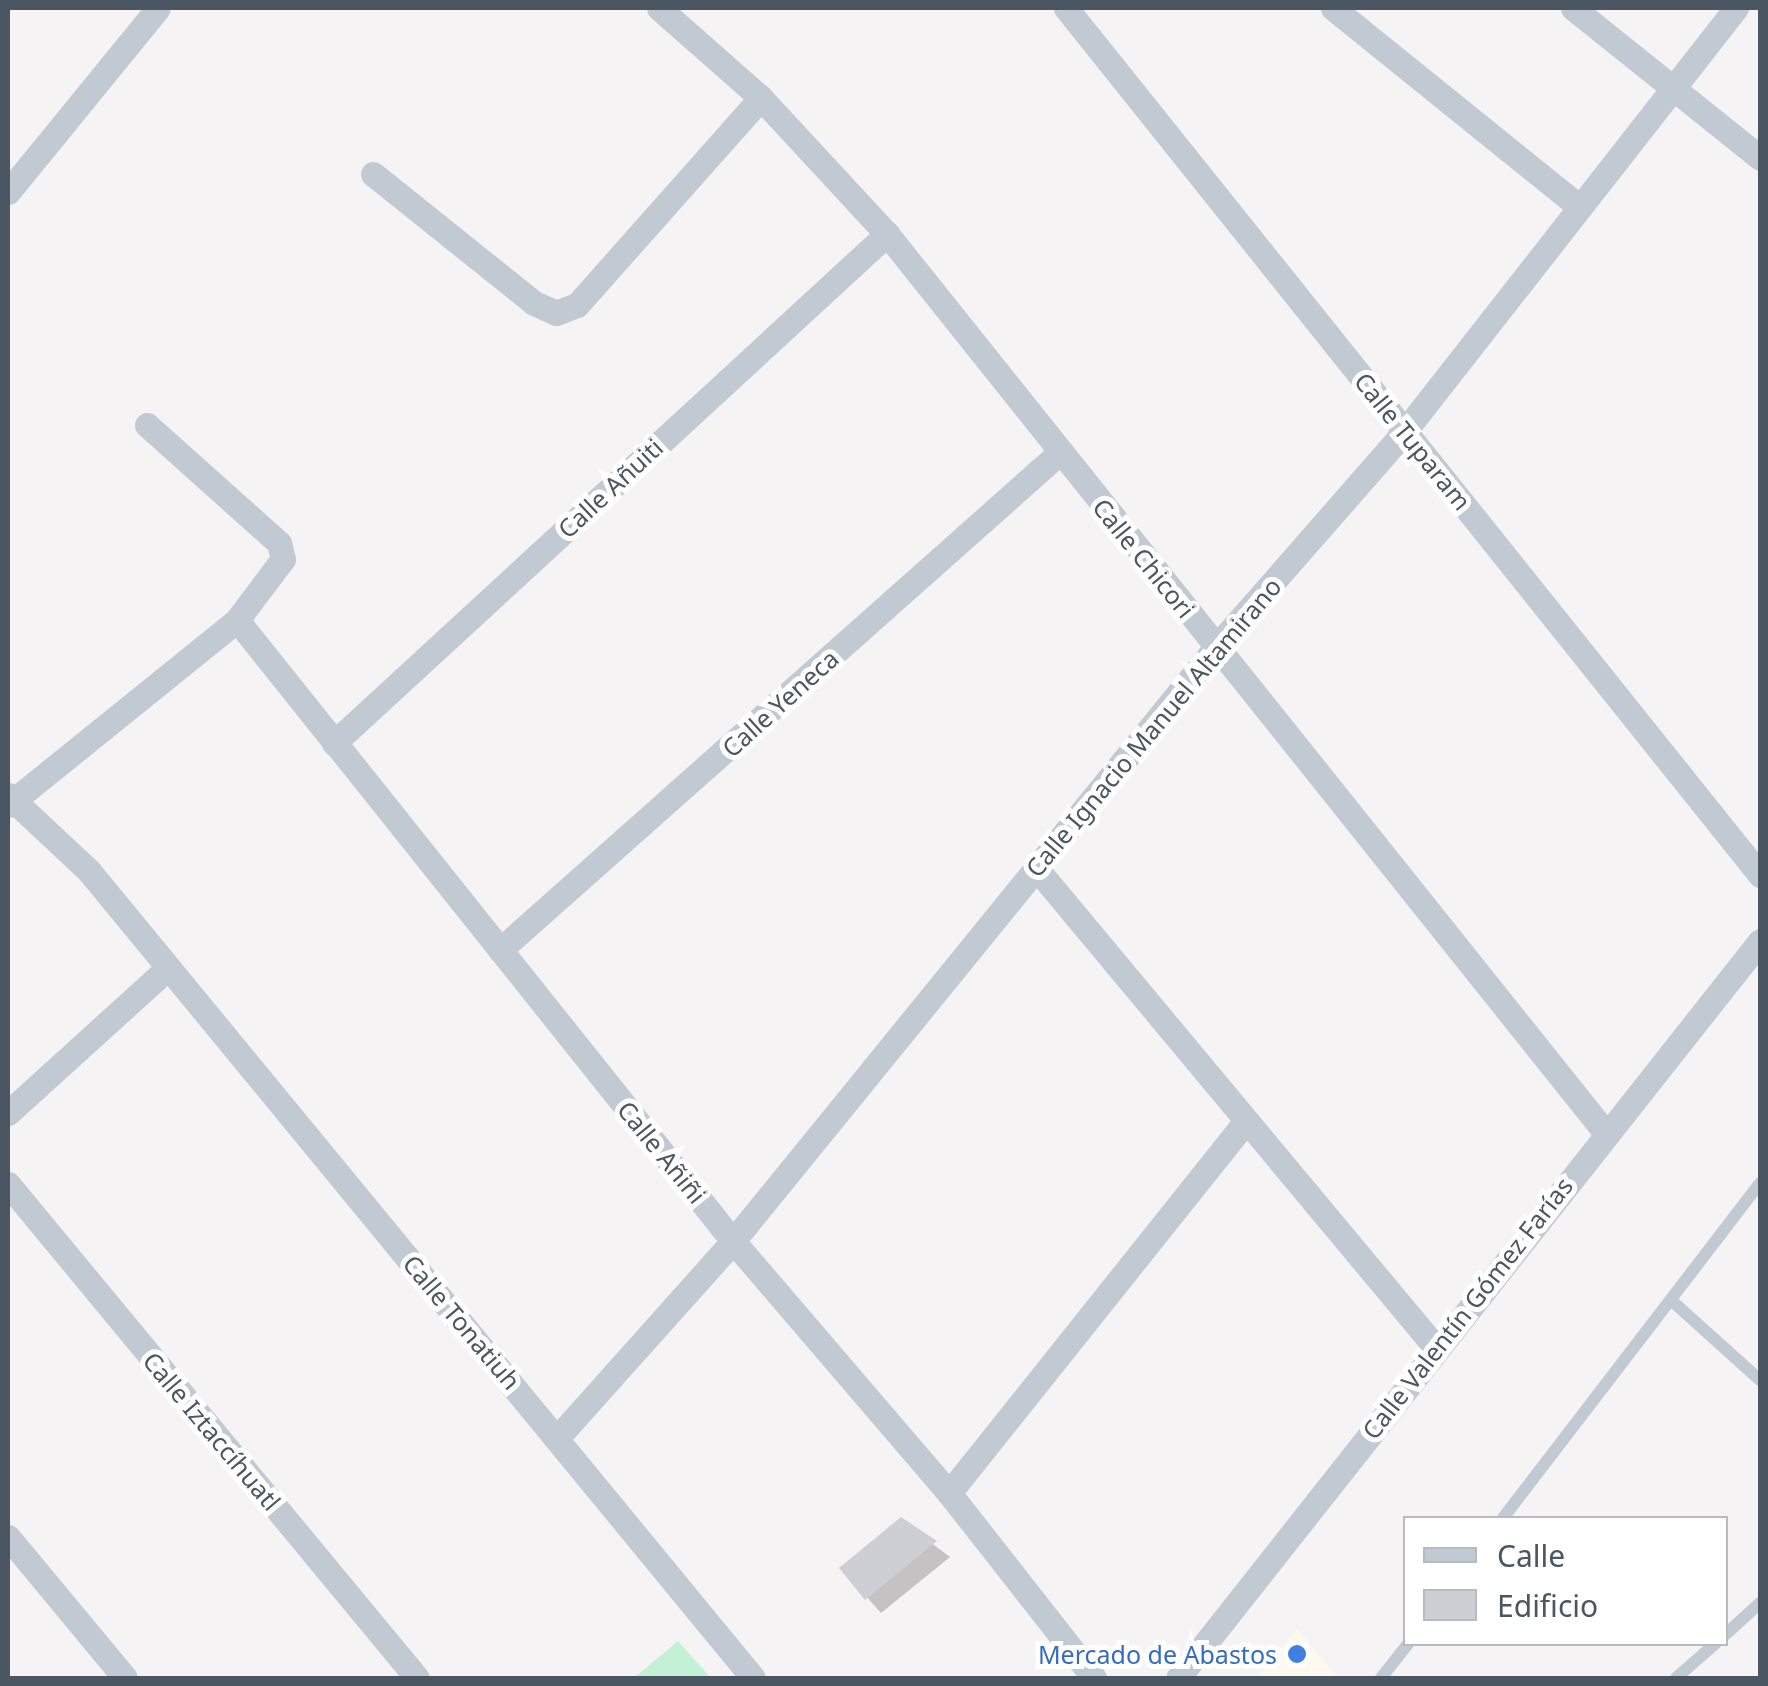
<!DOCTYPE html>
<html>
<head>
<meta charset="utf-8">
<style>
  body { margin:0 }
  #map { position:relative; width:1768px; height:1686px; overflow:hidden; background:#f5f3f3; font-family:"Noto Sans",sans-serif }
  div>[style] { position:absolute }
  .commercial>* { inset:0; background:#fdf9ef }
  .green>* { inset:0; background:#c3f1d5 }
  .shadow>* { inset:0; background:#0003 }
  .building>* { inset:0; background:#cdcfd5 }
  .service>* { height:12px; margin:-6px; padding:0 6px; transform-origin:6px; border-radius:6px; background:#c1cad2 }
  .minor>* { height:25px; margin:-12.5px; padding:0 12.5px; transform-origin:12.5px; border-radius:12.5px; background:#c1cad2 }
  .dots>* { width:28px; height:28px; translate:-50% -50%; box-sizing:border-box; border:5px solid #fff; border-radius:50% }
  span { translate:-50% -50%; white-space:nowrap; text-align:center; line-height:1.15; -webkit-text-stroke:10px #fff; paint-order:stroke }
  .street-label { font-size:25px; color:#4a5661 }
  .shop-label { font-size:25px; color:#366cbe }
  .right { translate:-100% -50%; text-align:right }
  .frame { position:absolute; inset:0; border:10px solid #4a5661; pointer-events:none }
  .legend { position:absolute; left:1403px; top:1516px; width:325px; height:130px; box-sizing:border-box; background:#fff; border:2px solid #b7bbc0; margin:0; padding:12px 18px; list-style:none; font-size:30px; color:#4a5661 }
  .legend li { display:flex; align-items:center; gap:20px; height:50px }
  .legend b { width:50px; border:2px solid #b7bbc0 }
</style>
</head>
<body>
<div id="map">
  <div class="commercial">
    <div style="clip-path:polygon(1297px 1629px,1338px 1678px,1257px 1678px)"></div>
  </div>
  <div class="green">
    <div style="clip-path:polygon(678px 1641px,711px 1678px,634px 1678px)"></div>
  </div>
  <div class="shadow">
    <div style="clip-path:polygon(901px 1520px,950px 1557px,881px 1613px,842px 1569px)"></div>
  </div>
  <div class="building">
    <div style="clip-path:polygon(901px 1517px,937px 1541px,865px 1600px,839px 1568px)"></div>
  </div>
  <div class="service">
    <div style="left:1671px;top:1300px;width:120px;rotate:42deg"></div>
    <div style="left:1503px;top:1518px;width:422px;rotate:-52.5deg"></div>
    <div style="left:1726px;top:1634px;width:46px;rotate:-42.4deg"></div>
    <div style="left:1381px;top:1678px;width:43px;rotate:-51.5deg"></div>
    <div style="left:1676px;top:1678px;width:52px;rotate:-41.1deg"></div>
  </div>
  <div class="minor">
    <div style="left:659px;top:8px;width:136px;rotate:41.4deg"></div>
    <div style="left:761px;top:98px;width:185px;rotate:47.2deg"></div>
    <div style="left:887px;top:234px;width:1150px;rotate:51.36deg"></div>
    <div style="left:1066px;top:8px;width:1111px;rotate:51.32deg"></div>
    <div style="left:1333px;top:8px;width:317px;rotate:38.9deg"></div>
    <div style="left:1573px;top:8px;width:240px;rotate:38.7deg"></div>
    <div style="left:373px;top:174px;width:206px;rotate:38.7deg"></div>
    <div style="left:534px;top:303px;width:24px;rotate:24deg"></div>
    <div style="left:556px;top:313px;width:22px;rotate:-21deg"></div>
    <div style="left:577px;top:305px;width:277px;rotate:-48.4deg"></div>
    <div style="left:8px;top:192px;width:237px;rotate:-50.8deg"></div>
    <div style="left:237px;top:620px;width:795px;rotate:51.39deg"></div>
    <div style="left:733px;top:1241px;width:332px;rotate:49.4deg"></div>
    <div style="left:949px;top:1493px;width:235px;rotate:51.9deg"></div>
    <div style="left:334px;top:743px;width:752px;rotate:-42.63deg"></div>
    <div style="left:8px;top:795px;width:111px;rotate:43.2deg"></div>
    <div style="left:89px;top:871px;width:1045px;rotate:50.55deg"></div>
    <div style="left:8px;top:805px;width:294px;rotate:-38.9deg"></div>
    <div style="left:237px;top:620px;width:76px;rotate:-53deg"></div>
    <div style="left:283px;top:559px;width:16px;rotate:-104deg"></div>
    <div style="left:279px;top:543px;width:177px;rotate:-138.2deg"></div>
    <div style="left:1036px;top:868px;width:625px;rotate:50.19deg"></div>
    <div style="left:500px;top:950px;width:747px;rotate:-41.63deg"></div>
    <div style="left:8px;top:1113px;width:215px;rotate:-42.2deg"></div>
    <div style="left:8px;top:1184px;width:641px;rotate:50.38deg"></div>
    <div style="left:558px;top:1437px;width:263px;rotate:-48.2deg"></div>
    <div style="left:733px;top:1241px;width:766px;rotate:-50.88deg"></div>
    <div style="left:1216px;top:647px;width:286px;rotate:-48.8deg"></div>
    <div style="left:1404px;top:432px;width:539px;rotate:-51.94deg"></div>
    <div style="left:949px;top:1493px;width:472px;rotate:-51.4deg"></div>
    <div style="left:8px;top:1537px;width:183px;rotate:50.3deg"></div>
    <div style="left:1178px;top:1678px;width:939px;rotate:-51.7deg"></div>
  </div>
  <div class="dots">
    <div style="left:1297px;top:1654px;background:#3f7fe0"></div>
  </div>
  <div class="street-label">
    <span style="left:1413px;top:441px;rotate:51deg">Calle Tuparam</span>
    <span style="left:610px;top:488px;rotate:-43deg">Calle Añuiti</span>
    <span style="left:1144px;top:558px;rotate:51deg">Calle Chicori</span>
    <span style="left:780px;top:703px;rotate:-42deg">Calle Yeneca</span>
    <span style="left:1153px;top:727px;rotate:-50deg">Calle Ignacio Manuel Altamirano</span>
    <span style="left:662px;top:1152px;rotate:51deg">Calle Añiñi</span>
    <span style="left:1467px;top:1308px;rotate:-52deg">Calle Valentín Gómez Farías</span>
    <span style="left:462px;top:1322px;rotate:50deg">Calle Tonatiuh</span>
    <span style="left:212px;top:1431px;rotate:50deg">Calle Iztaccíhuatl</span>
  </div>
  <div class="shop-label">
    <span class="right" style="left:1277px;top:1654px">Mercado de Abastos</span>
  </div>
  <div class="frame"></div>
  <ul class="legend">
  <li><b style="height:12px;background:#c1cad2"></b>Calle</li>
  <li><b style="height:28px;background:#cdcfd5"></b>Edificio</li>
  </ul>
</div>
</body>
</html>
